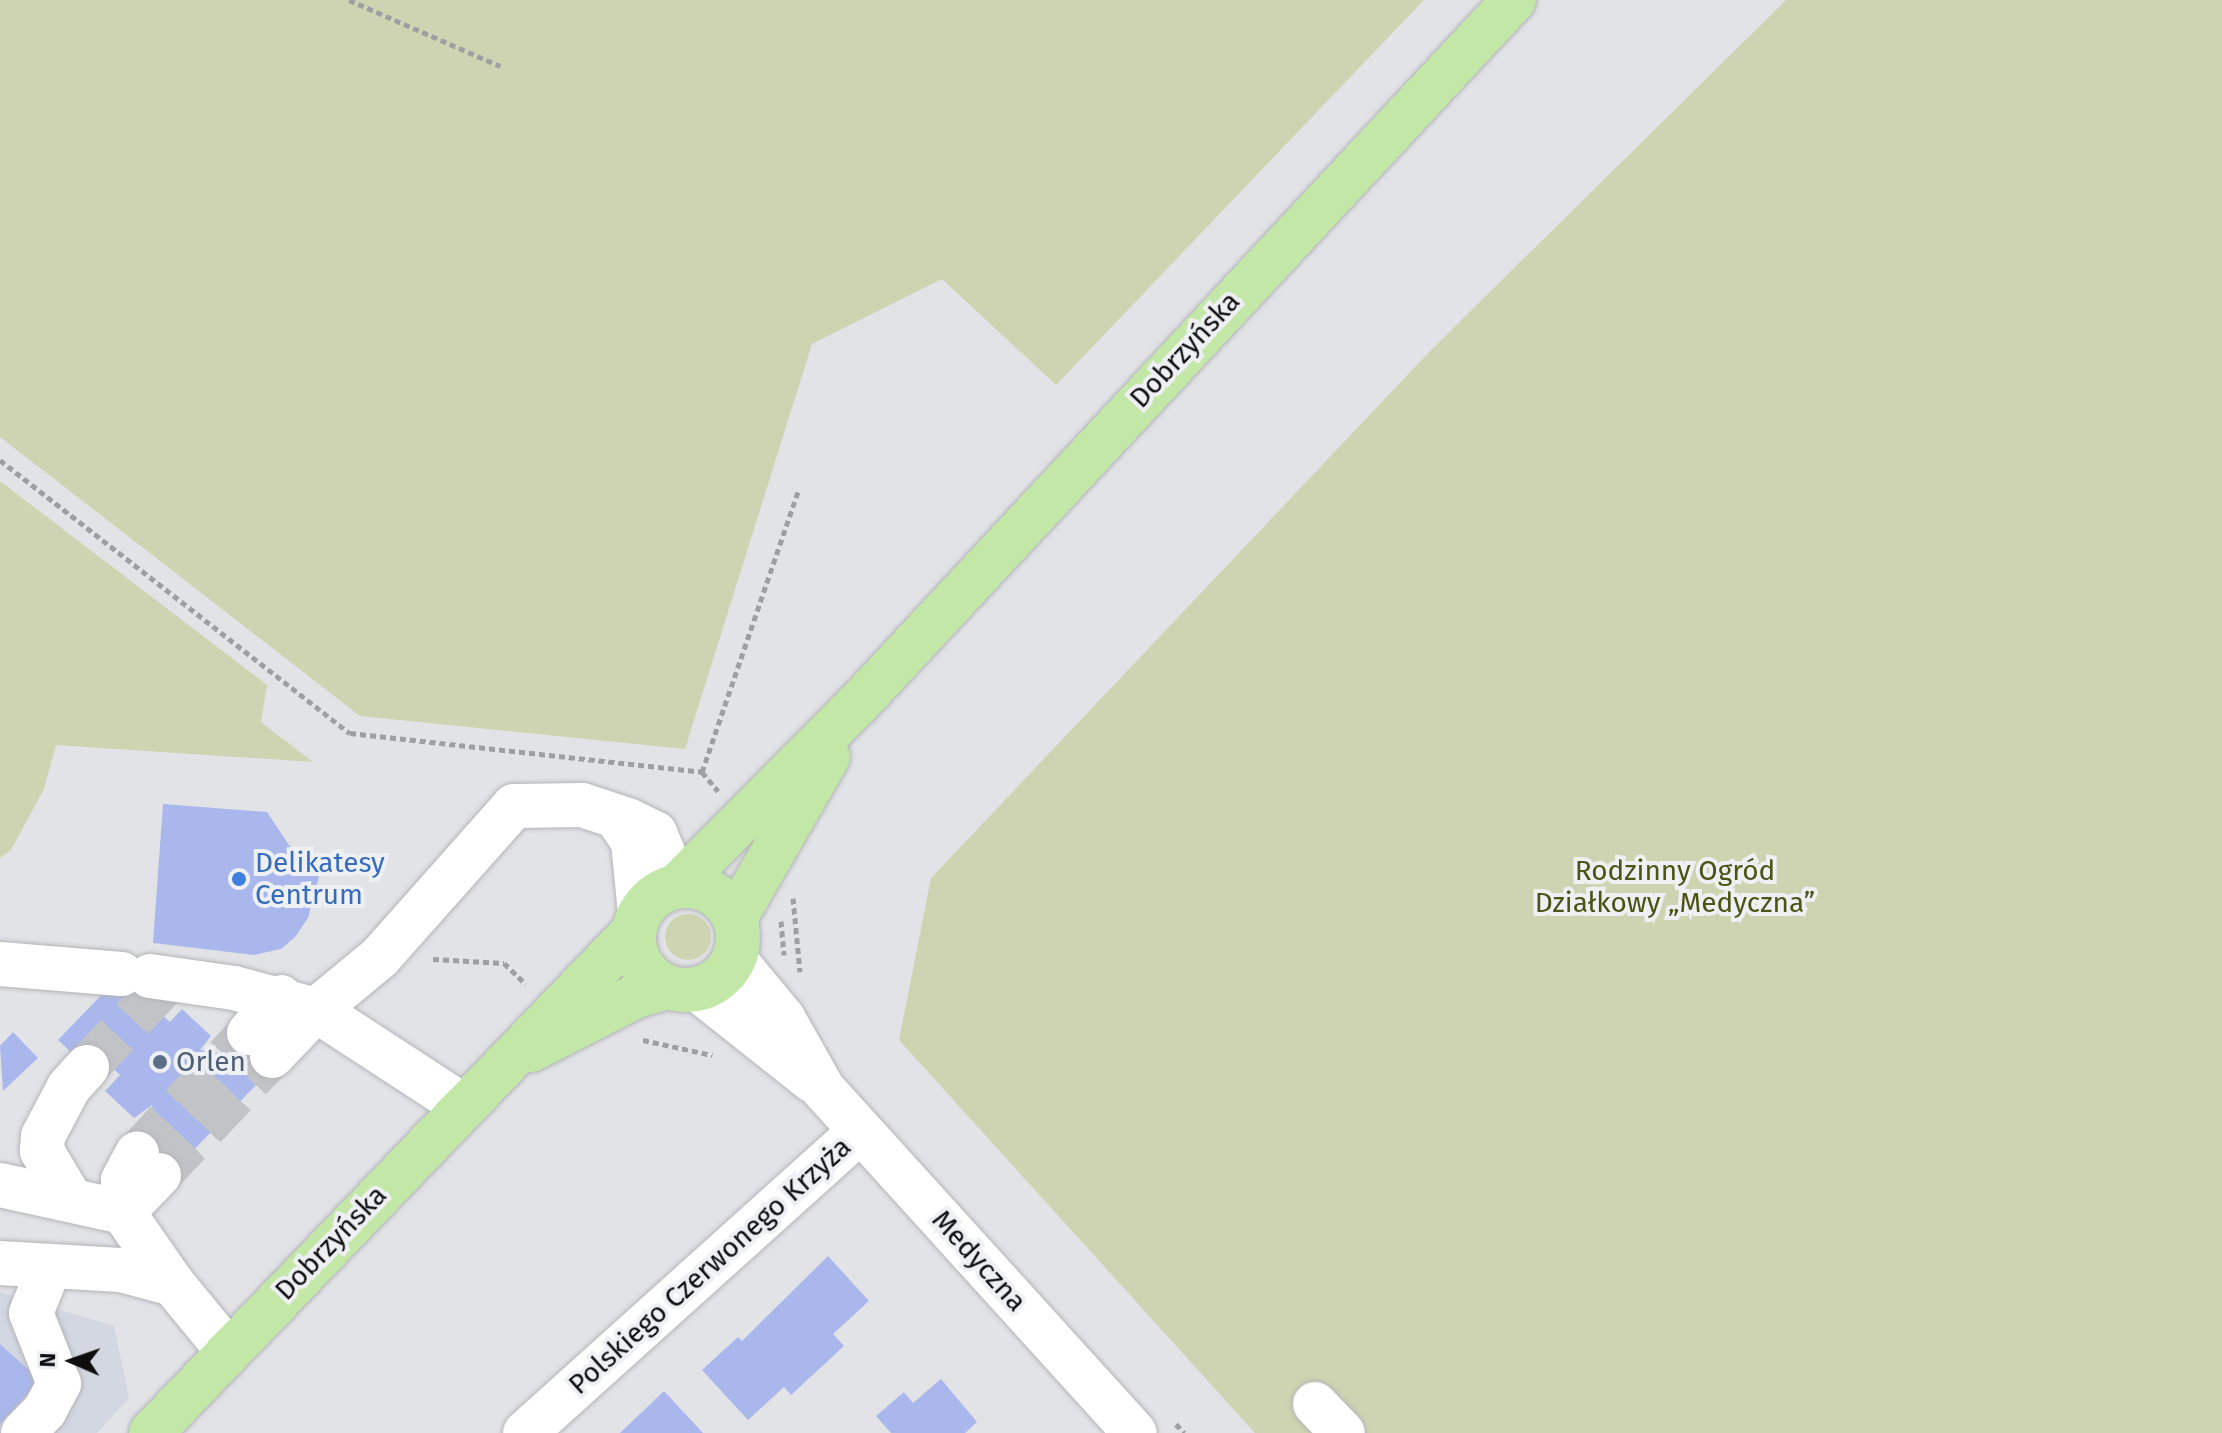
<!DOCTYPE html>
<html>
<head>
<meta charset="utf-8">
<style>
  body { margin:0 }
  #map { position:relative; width:2222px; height:1433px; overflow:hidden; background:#e2e3e7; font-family:"Fira Sans",sans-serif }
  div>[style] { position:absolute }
  .built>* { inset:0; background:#d3d7e1 }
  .green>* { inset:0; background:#ced4b1 }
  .round { border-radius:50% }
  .building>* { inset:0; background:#a9b7ec }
  .minor-tunnel>* { height:44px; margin-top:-22px; transform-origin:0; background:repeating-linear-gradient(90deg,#c2c3c7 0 44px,transparent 0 66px) }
  .path>* { height:5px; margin-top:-2.5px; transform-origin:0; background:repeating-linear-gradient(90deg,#9e9fa2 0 6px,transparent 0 10px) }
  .roads { filter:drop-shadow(0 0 2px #b4b5b8) drop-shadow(0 0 2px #b4b5b8) }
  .minor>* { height:44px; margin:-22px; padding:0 22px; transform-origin:22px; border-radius:22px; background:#fff }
  .major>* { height:44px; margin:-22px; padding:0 22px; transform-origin:22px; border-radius:22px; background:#c2e7a6 }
  .major>.ring { margin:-22px; padding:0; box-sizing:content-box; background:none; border:44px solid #c2e7a6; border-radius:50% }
  .dots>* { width:22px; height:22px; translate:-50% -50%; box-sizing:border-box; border:4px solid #eff0f4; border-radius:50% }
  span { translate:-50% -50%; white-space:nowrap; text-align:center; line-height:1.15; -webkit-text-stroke:8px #eff0f4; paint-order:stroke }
  .street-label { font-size:28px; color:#0e0e0f }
  .shop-label { font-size:28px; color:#366cbe }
  .left { translate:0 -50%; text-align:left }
  .park-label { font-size:28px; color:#4c5314 }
  .service-label { font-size:28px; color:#4e5e75 }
  .north { position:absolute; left:32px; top:1321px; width:80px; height:80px; -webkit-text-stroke:6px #eff0f4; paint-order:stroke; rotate:272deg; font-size:22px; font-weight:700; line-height:32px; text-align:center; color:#0e0e0f }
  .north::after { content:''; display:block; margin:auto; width:28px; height:36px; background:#0e0e0f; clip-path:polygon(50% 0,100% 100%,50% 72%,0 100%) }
</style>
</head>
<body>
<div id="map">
  <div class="built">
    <div style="clip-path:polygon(0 1292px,114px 1326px,129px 1398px,97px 1433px,0 1433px)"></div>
  </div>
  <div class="green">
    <div style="clip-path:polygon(0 0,1424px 0,1056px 385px,942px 279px,812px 344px,685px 749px,360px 716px,0 437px)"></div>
    <div style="clip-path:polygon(1786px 0,2222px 0,2222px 1433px,1255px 1433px,899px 1040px,931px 878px,1432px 349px)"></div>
    <div style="clip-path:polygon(0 481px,267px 685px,261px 722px,313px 762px,56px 745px,44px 789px,11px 850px,0 858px)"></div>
    <div class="round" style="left:665px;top:914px;width:46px;height:46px"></div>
  </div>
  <div class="building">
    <div style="clip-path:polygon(163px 804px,267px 812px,301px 863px,312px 866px,319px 877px,308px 918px,295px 937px,281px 949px,254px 955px,153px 943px)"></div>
    <div style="clip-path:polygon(134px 961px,171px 997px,158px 1011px,170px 1022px,182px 1009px,211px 1036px,200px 1050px,219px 1053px,243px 1027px,279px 1061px,165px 1180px,130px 1147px,154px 1120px,152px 1105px,134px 1118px,105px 1091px,120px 1075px,108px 1064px,96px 1076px,58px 1040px)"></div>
    <div style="clip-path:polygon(13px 1032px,38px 1058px,3px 1091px,0 1046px)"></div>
    <div style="clip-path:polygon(828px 1256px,869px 1301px,833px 1334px,844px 1346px,791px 1395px,784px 1387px,748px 1420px,702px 1370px,738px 1337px,742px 1341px)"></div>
    <div style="clip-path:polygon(0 1344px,40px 1380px,0 1424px)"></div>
    <div style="clip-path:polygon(941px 1379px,977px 1422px,965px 1433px,891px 1433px,876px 1416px,904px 1392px,913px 1403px)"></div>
    <div style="clip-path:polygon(664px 1391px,703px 1433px,620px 1433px)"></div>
  </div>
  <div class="minor-tunnel">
    <div style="left:87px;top:1067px;width:110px;rotate:-46.8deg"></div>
    <div style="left:137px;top:1154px;width:165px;rotate:-47.2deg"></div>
    <div style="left:159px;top:1175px;width:164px;rotate:-46.5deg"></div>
  </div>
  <div class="path">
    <div style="left:349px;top:0;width:165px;rotate:23.6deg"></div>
    <div style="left:0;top:460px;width:444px;rotate:38deg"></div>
    <div style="left:350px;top:733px;width:354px;rotate:6.3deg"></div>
    <div style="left:702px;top:772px;width:25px;rotate:50deg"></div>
    <div style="left:702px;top:772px;width:297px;rotate:-71.1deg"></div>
    <div style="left:793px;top:898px;width:74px;rotate:84.6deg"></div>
    <div style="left:781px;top:921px;width:34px;rotate:85deg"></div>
    <div style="left:433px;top:959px;width:71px;rotate:3.2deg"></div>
    <div style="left:504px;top:963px;width:30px;rotate:44deg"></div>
    <div style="left:643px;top:1040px;width:71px;rotate:12.3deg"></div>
    <div style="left:1176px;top:1424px;width:12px;rotate:48deg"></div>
  </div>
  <div class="roads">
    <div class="minor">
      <div style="left:617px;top:818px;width:29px;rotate:56deg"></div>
      <div style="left:633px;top:842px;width:71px;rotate:84.4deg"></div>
      <div style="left:734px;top:959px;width:77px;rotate:50.3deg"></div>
      <div style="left:783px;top:1018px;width:81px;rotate:60.6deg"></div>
      <div style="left:823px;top:1089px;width:464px;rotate:47.8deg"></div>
      <div style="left:0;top:964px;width:122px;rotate:4.7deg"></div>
      <div style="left:150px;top:976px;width:85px;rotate:8.1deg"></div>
      <div style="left:234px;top:988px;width:85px;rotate:15deg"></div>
      <div style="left:316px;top:1010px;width:174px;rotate:33.1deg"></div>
      <div style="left:697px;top:989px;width:147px;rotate:38.4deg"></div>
      <div style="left:249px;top:1033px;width:48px;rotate:-48.4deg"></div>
      <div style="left:272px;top:1056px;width:64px;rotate:-46.3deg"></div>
      <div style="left:316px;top:1010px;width:83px;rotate:-39.6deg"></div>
      <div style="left:380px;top:957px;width:202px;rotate:-48.4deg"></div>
      <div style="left:514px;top:806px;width:68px;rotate:-0.8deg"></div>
      <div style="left:582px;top:805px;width:48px;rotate:18.1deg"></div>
      <div style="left:628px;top:820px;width:30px;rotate:26deg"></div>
      <div style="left:655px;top:833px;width:57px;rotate:67.5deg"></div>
      <div style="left:159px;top:1175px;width:52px;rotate:134.2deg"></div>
      <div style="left:123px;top:1212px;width:88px;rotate:55.2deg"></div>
      <div style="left:0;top:1185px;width:126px;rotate:12.4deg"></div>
      <div style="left:123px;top:1212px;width:32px;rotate:-90deg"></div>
      <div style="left:123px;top:1180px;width:30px;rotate:-62deg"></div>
      <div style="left:70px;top:1198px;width:55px;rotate:-120.8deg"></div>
      <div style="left:42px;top:1151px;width:15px;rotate:-86deg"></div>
      <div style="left:43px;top:1136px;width:55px;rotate:-62deg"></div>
      <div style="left:69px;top:1087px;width:27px;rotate:-48deg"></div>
      <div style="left:0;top:1263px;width:121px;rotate:3.3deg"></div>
      <div style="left:121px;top:1270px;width:54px;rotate:15.1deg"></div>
      <div style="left:173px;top:1284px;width:87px;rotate:50.6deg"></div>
      <div style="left:1315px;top:1404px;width:40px;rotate:46deg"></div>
      <div style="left:23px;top:1433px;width:32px;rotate:-46deg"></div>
      <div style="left:45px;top:1410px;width:30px;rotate:-62deg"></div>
      <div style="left:59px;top:1384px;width:76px;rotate:-111.5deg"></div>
      <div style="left:31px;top:1313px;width:51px;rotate:-68deg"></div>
      <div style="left:525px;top:1433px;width:451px;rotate:-42deg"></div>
    </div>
    <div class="major">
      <div class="ring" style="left:634px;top:886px;width:60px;height:60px"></div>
      <div style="left:677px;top:886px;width:258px;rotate:-45.2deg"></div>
      <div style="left:859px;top:703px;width:961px;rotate:-47.02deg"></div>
      <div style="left:735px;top:918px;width:186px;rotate:-60deg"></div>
      <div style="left:531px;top:1050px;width:118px;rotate:-27.2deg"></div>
      <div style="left:636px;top:996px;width:33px;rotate:-16deg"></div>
      <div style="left:151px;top:1433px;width:697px;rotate:-46.11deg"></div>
    </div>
  </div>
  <div class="dots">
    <div style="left:239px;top:879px;background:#3f7fe0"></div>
    <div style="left:160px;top:1062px;background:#5c6f8a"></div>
  </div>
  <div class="street-label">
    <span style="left:1185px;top:350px;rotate:-47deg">Dobrzyńska</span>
    <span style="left:331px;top:1243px;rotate:-46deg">Dobrzyńska</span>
    <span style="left:979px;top:1261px;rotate:48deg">Medyczna</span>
    <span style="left:710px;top:1266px;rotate:-42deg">Polskiego Czerwonego Krzyża</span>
  </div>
  <div class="shop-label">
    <span class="left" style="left:255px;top:879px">Delikatesy<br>Centrum</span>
  </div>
  <div class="park-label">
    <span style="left:1675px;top:887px">Rodzinny Ogród<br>Działkowy „Medyczna”</span>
  </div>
  <div class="service-label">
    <span class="left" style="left:176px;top:1062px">Orlen</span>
  </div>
  <div class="north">N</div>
</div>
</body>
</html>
